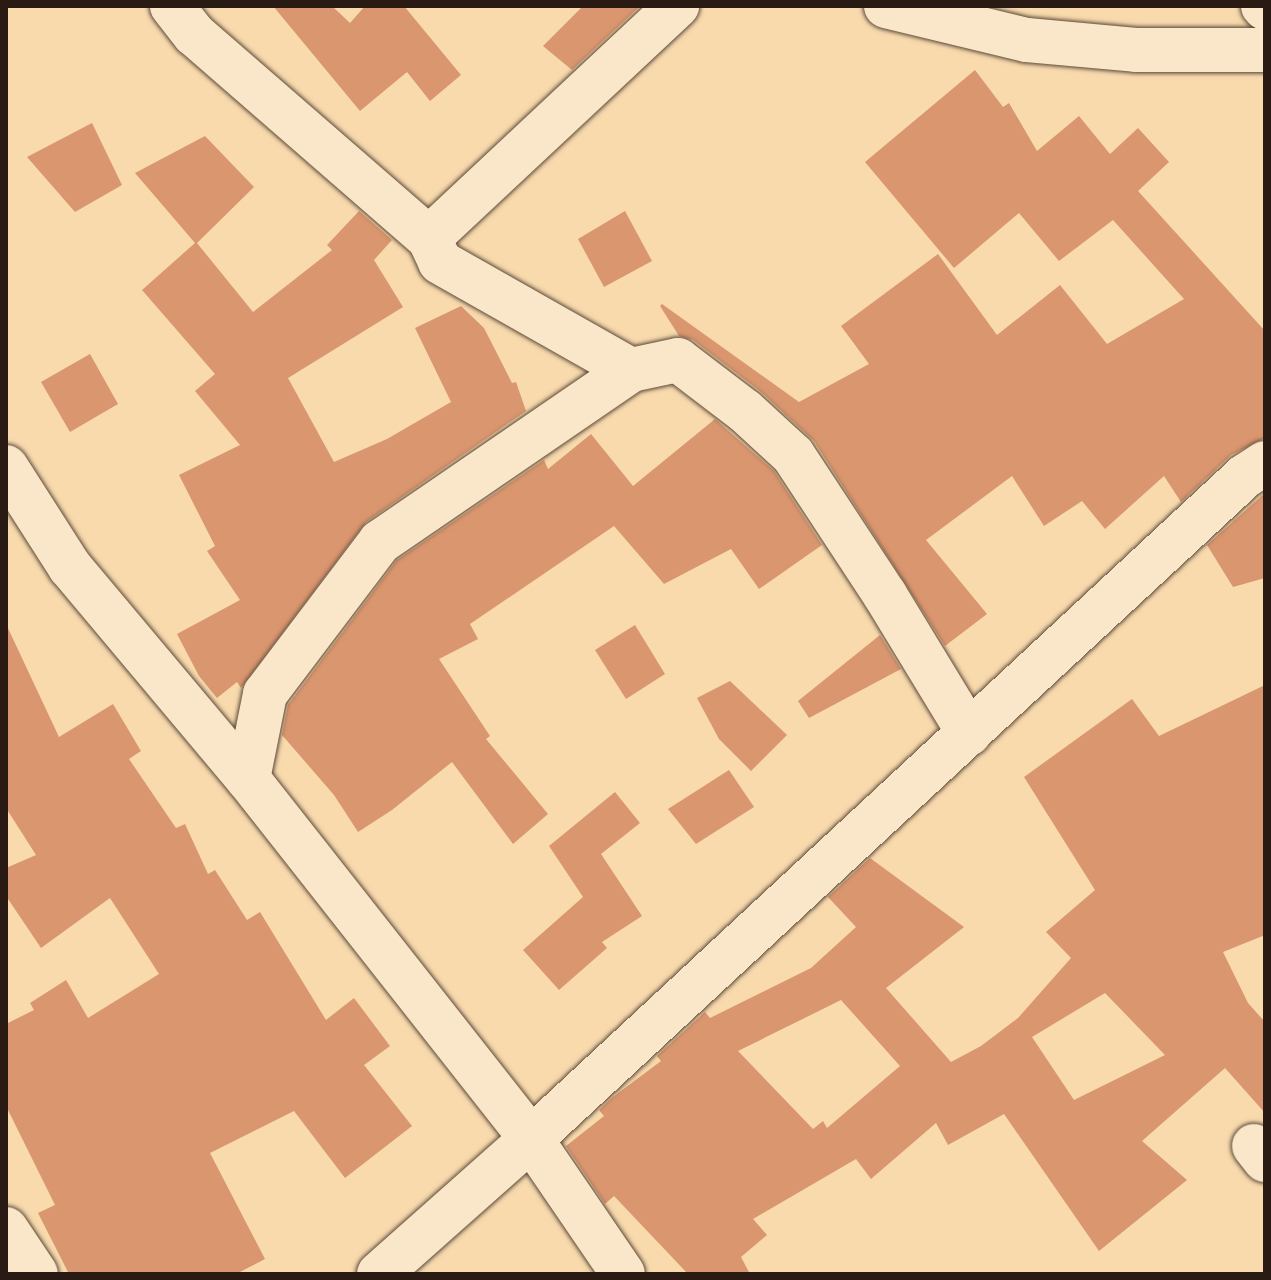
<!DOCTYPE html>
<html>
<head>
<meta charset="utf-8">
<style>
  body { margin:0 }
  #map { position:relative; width:1271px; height:1280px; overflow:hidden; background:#f8daad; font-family:"Libre Caslon Text",serif }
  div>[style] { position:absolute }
  .building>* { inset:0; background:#da966f }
  .roads { filter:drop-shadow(0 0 2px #5d4a3a) drop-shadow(0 0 2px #5d4a3a) }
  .minor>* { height:44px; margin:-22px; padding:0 22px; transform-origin:22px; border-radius:22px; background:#fae7ca }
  span { translate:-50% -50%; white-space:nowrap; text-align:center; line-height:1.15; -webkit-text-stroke:6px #fae7ca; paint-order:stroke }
  .frame { position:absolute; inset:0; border:8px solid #291a14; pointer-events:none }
</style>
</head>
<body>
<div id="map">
  <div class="building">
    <div style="clip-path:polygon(273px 6px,332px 6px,350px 23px,365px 6px,404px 6px,461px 75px,430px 101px,407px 72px,360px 111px)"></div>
    <div style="clip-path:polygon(583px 6px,640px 6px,572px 70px,543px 46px)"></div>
    <div style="clip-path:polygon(975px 70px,1003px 107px,1009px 103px,1037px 151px,1079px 116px,1110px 154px,1138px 128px,1169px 162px,1138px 191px,1265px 331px,1265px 438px,1231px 455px,1181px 502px,1164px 476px,1105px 529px,1082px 501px,1044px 526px,1012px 476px,926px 540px,987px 614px,945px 646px,814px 441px,760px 391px,693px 340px,679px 336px,660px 306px,662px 304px,799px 402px,869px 364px,841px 326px,938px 254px,997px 335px,1060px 285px,1107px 344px,1184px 299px,1113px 220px,1059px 261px,1019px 213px,954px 268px,865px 162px)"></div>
    <div style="clip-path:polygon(92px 123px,122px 185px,75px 212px,27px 157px)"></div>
    <div style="clip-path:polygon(205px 136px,254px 187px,197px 243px,253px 312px,332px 250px,327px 245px,359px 211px,392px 240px,374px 260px,403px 307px,288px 378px,334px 462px,387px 439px,451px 402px,415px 328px,461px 306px,484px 328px,512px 383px,516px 382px,526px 411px,366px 522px,241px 688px,237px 682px,217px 698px,199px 676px,177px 634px,240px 600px,207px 551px,215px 546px,179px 475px,240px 445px,195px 391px,215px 374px,142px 290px,195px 243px,135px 173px)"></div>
    <div style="clip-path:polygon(625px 211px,652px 261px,604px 287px,578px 239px)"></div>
    <div style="clip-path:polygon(90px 354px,118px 404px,70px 432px,41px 382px)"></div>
    <div style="clip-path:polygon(715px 419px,774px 471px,822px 545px,759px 589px,731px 549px,664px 584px,614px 526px,470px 624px,478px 639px,439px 659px,490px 736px,486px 739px,548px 814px,513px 844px,452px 762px,392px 810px,358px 832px,334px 795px,282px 735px,288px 705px,397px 560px,544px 460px,548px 469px,591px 434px,633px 486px)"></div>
    <div style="clip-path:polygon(1265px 493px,1265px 578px,1233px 587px,1207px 545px)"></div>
    <div style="clip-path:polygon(6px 624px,59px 737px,113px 704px,141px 751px,129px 759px,176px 828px,185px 824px,208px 874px,215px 870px,247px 920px,260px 912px,326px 1020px,354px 998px,390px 1046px,364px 1065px,412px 1126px,345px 1178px,294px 1111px,210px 1153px,265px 1259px,236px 1274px,69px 1274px,38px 1213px,55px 1205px,6px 1106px,6px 1024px,34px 1010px,30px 1003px,66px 980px,88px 1018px,159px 974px,110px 898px,41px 948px,6px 896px,6px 868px,36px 855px,6px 808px)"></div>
    <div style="clip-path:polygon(635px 625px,665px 674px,626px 699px,595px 650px)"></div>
    <div style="clip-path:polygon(880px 635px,901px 669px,809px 718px,798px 701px)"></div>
    <div style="clip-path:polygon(730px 681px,787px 735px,751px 771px,719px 739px,697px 698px)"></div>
    <div style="clip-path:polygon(evenodd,1265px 685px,1265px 935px,1223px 952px,1248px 1003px,1265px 1022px,1265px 1113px,1225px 1068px,1142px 1141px,1187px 1180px,1099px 1251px,1004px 1114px,948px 1145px,936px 1123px,871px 1179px,856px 1159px,753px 1219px,767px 1235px,741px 1257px,750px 1274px,688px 1274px,614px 1196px,605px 1204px,566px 1146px,604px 1116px,599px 1110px,613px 1097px,661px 1061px,657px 1056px,705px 1012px,710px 1018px,811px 968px,856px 927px,828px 897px,870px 858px,964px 927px,886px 988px,951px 1062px,981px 1046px,1018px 1018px,1071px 958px,1046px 932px,1095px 890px,1024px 777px,1132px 699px,1159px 736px,1265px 685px,1105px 993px,1165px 1055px,1074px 1100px,1032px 1037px,1105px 993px,1265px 685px,841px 1000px,900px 1066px,827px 1128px,823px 1121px,813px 1129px,738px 1051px,841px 1000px)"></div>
    <div style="clip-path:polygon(729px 770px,754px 807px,696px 844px,668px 809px)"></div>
    <div style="clip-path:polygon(615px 792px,640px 823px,601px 854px,642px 916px,602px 942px,607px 948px,559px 990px,523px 950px,583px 897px,549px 846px)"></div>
  </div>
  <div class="roads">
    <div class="minor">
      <div style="left:172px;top:6px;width:36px;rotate:52deg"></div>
      <div style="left:194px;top:34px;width:311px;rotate:41deg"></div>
      <div style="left:429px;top:238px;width:26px;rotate:65deg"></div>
      <div style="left:440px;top:262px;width:219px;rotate:29.5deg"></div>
      <div style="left:886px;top:6px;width:145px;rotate:13.6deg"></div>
      <div style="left:1027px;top:40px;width:109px;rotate:5.2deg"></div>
      <div style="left:1136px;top:50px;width:129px"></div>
      <div style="left:1263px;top:6px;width:3px;rotate:45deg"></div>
      <div style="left:429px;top:238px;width:340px;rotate:-43.1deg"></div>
      <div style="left:6px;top:467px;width:119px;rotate:57.4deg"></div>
      <div style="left:70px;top:567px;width:277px;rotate:50deg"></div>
      <div style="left:248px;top:779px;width:458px;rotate:51.8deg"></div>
      <div style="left:531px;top:1139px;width:163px;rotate:55.7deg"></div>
      <div style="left:248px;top:779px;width:87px;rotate:-78.7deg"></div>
      <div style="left:265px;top:694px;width:191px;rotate:-52.9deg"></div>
      <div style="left:380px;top:542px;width:304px;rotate:-34.4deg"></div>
      <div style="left:631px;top:370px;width:48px;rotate:-12deg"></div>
      <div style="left:678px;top:360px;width:84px;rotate:37.3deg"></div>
      <div style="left:745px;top:411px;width:65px;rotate:42.5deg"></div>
      <div style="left:793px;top:455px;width:168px;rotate:56.7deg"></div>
      <div style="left:885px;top:595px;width:162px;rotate:58.7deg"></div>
      <div style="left:1254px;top:1146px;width:18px;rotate:52deg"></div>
      <div style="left:6px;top:1229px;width:54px;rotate:56.3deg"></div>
      <div style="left:379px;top:1274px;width:203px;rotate:-41.6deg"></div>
      <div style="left:531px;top:1139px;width:974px;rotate:-42.88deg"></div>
      <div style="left:1245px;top:476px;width:24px;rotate:-33deg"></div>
    </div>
  </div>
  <div class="frame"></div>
</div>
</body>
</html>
